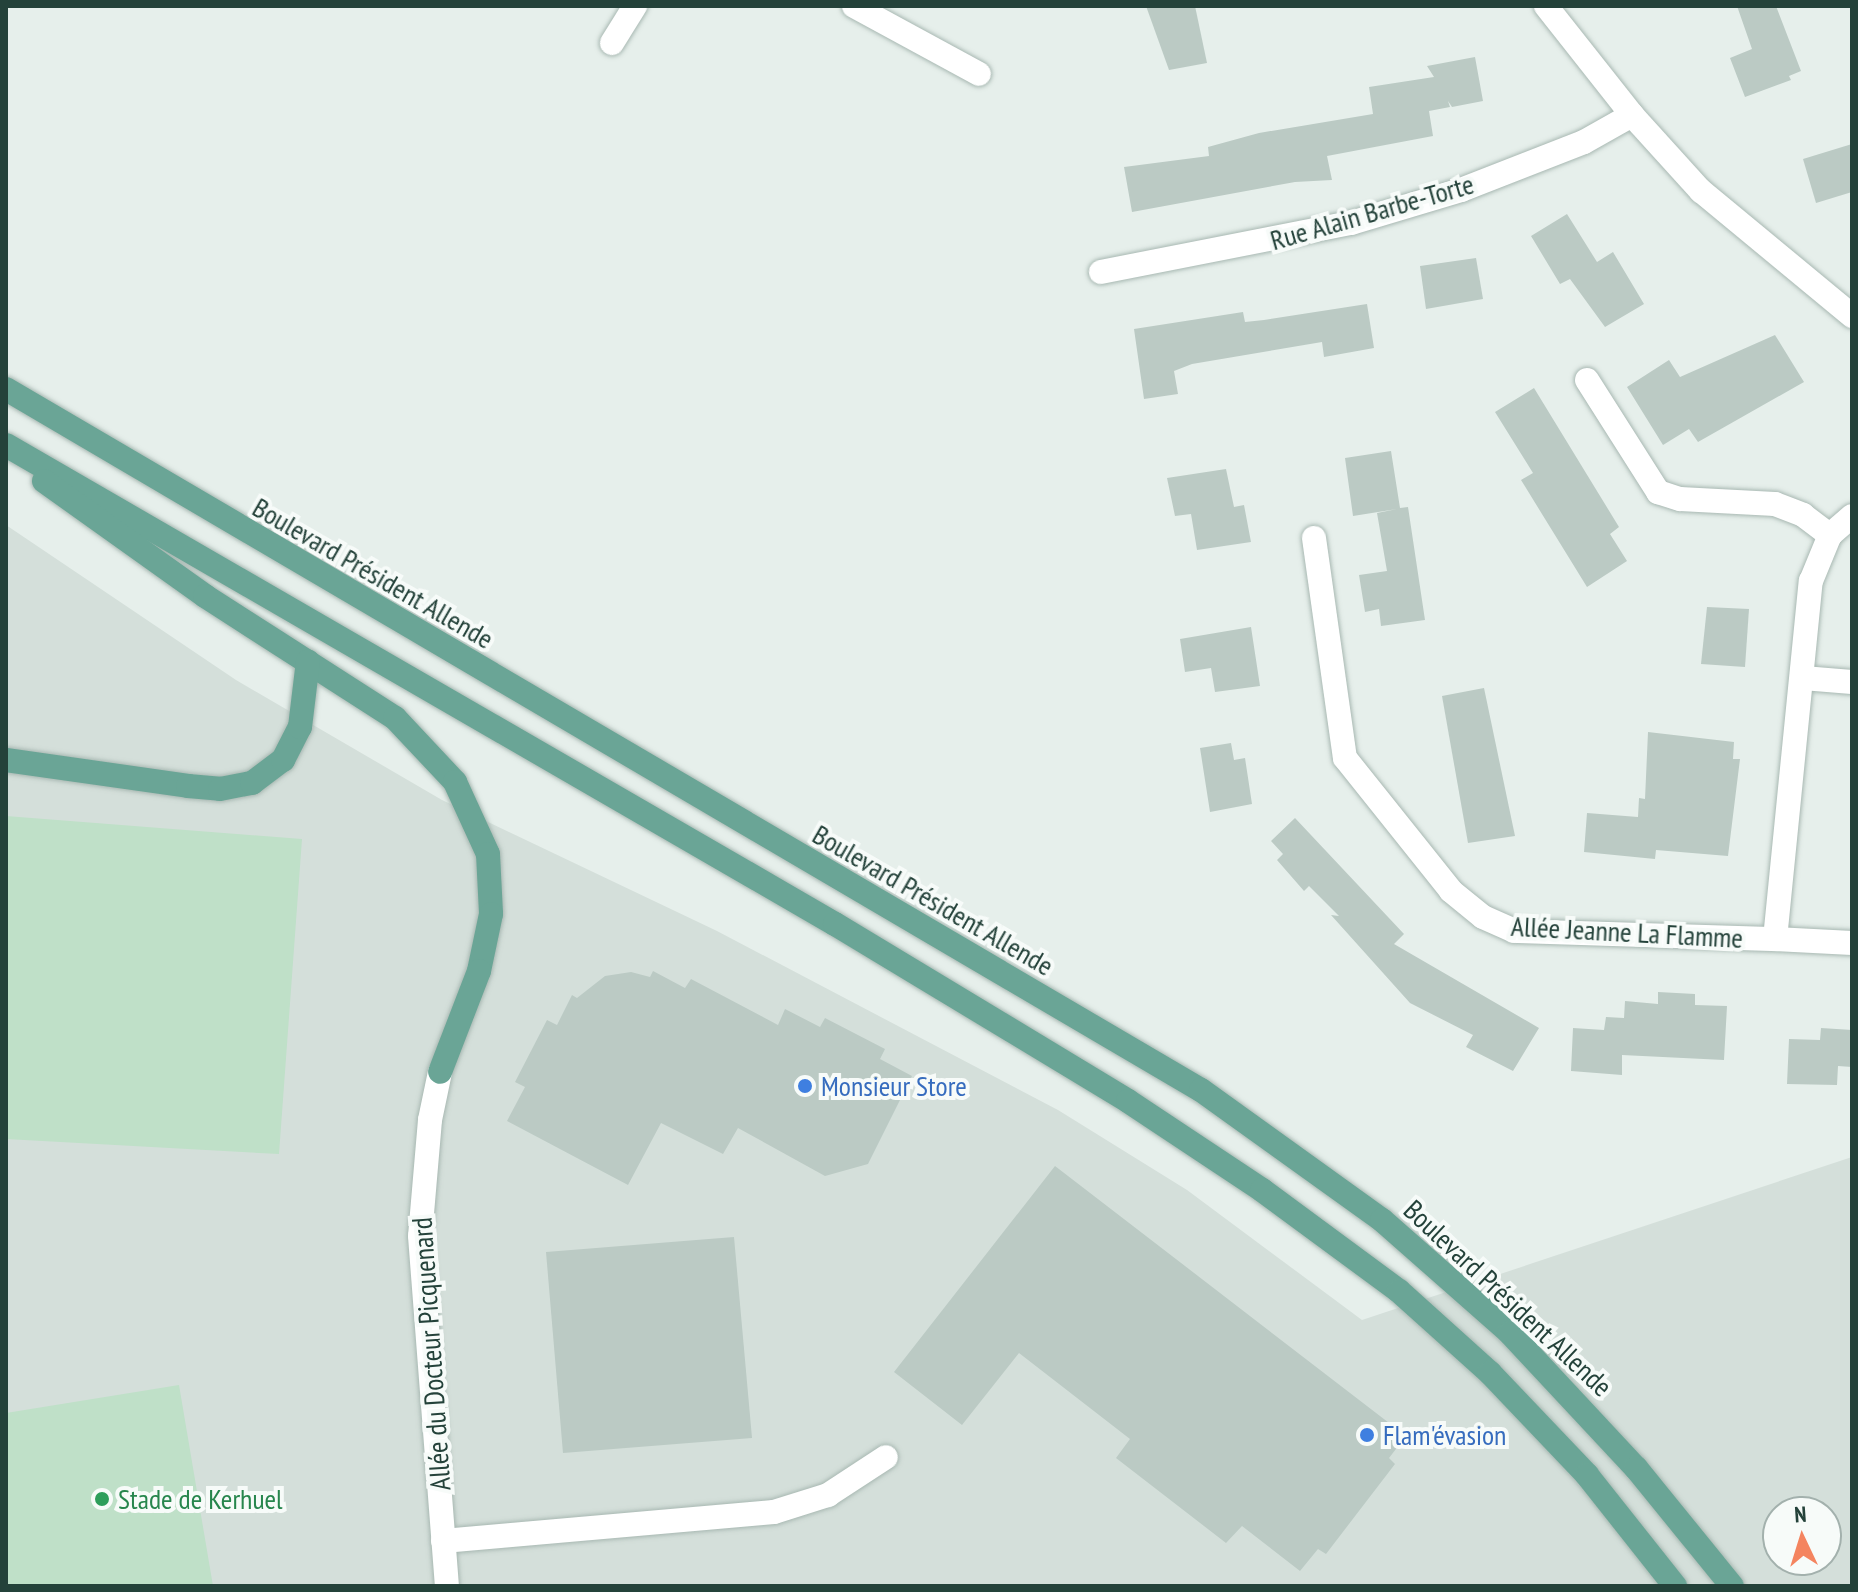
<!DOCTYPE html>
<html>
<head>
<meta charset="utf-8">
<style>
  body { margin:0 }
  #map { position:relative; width:1858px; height:1592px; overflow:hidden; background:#e6efeb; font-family:"PT Sans Narrow",sans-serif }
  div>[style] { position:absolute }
  .built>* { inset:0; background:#d4dfda }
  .green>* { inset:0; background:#bfe0c8 }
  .building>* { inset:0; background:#bbcac4 }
  .roads { filter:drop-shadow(0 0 2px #a8b8b2) drop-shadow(0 0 2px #a8b8b2) }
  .minor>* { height:24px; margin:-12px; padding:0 12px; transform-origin:12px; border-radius:12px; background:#fff }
  .major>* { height:24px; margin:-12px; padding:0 12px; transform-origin:12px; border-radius:12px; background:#6aa596 }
  .dots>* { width:22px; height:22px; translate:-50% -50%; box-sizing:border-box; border:4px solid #f7fbf9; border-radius:50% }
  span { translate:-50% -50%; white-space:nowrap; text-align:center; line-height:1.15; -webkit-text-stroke:8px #f7fbf9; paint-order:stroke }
  .street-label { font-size:28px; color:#24423a }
  .shop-label { font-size:28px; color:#366cbe }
  .left { translate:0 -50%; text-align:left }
  .leisure-label { font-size:28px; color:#27864d }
  .frame { position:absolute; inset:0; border:8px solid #24423a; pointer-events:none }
  .north { position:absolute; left:1762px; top:1496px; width:80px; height:80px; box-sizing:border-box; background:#f7fbf9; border:2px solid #a3b1ad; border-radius:50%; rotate:356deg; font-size:22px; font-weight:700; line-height:32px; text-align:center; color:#24423a }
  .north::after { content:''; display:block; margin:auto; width:28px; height:36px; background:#f4845f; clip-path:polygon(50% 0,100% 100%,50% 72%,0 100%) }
</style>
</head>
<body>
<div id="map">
  <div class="built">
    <div style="clip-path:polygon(evenodd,6px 525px,236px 680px,442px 800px,717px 931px,1058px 1110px,1187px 1190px,1362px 1320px,1852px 1157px,1852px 1586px,6px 1586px,6px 525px,1778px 1512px,1826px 1512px,1826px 1560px,1778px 1560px,1778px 1512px)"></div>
  </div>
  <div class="green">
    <div style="clip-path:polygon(6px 816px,302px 839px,279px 1154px,6px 1139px)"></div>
    <div style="clip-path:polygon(179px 1385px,213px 1586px,6px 1586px,6px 1413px)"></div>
  </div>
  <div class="building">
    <div style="clip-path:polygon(1146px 6px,1195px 6px,1207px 63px,1169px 70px)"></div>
    <div style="clip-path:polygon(1737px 6px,1776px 6px,1801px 71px,1789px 76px,1791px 80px,1745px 97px,1730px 58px,1752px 49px)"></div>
    <div style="clip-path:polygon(1475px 57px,1483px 101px,1452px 107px,1448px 101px,1450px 107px,1429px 111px,1433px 136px,1327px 156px,1332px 180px,1295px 182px,1132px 212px,1124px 167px,1209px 156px,1208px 147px,1259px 133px,1373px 114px,1369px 87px,1434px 77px,1427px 66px)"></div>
    <div style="clip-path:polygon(1852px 144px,1852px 192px,1816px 203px,1803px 159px)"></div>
    <div style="clip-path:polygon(1567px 214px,1597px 262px,1613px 252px,1644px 304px,1605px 327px,1570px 279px,1560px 284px,1531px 236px)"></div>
    <div style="clip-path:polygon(1476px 258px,1483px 299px,1426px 309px,1420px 266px)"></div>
    <div style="clip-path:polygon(1367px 304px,1374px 348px,1324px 357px,1322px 342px,1192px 364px,1174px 371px,1178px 394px,1144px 399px,1134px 329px,1243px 312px,1245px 322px,1264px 320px)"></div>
    <div style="clip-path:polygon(1775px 335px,1804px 382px,1698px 442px,1689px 429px,1663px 445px,1627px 387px,1669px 360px,1680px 377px)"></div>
    <div style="clip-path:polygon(1534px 388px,1619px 527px,1610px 534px,1627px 561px,1587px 587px,1521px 480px,1533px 473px,1495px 412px)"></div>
    <div style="clip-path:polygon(1391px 451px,1400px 508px,1408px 507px,1425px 620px,1381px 626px,1379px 609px,1365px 612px,1359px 575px,1387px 571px,1377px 513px,1397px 509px,1353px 516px,1345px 458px)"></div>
    <div style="clip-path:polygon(1226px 469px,1234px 507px,1244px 505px,1251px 542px,1197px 550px,1191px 514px,1175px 516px,1167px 478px)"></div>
    <div style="clip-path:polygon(1707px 607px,1749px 609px,1745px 667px,1701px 664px)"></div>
    <div style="clip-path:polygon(1251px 627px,1260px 686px,1215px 692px,1211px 668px,1185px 672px,1180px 639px)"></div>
    <div style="clip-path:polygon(1484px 688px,1515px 836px,1468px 843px,1442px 696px)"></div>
    <div style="clip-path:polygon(1648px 732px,1734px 742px,1733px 759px,1740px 759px,1728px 856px,1656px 850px,1655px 859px,1584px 852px,1587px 813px,1638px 817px,1639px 798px,1645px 799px)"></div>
    <div style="clip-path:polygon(1231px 743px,1234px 760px,1245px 758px,1252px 804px,1210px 812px,1200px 748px)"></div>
    <div style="clip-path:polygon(1295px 818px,1404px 934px,1394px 944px,1539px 1028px,1513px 1071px,1466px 1047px,1473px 1035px,1410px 1003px,1331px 915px,1339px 916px,1309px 886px,1304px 891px,1277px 860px,1283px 854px,1271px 841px)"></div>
    <div style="clip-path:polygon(653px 971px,685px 988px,691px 979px,778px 1025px,785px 1009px,820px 1027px,825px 1018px,885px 1049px,880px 1059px,912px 1076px,868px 1164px,825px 1176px,738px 1128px,723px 1154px,661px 1123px,628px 1185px,507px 1121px,525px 1087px,515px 1082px,547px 1020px,557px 1025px,572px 995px,577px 998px,605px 976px,631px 972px,650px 977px)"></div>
    <div style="clip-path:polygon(1658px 992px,1695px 994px,1695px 1005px,1727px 1006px,1724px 1060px,1622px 1055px,1622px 1075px,1571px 1071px,1573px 1028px,1604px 1030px,1606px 1017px,1624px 1018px,1625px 1001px,1658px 1004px)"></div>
    <div style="clip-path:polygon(1821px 1028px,1852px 1030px,1852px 1067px,1838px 1066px,1837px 1085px,1787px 1084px,1789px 1039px,1820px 1040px)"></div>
    <div style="clip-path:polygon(1055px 1166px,1406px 1436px,1389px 1458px,1395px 1464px,1326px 1554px,1318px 1549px,1300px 1571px,1242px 1526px,1226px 1543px,1116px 1458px,1130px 1439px,1019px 1353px,962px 1425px,894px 1372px)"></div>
    <div style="clip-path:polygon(734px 1237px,752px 1438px,563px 1453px,546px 1252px)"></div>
  </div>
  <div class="roads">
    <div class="minor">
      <div style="left:854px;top:6px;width:142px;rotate:28.5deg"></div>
      <div style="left:1546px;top:6px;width:139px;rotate:51.7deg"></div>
      <div style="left:1632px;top:115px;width:103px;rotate:47.8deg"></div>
      <div style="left:1701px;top:191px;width:196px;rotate:39.6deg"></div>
      <div style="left:612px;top:43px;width:44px;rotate:-58.1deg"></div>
      <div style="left:1101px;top:272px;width:255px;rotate:-11.1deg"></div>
      <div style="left:1351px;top:223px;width:115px;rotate:-16.7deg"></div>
      <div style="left:1461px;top:190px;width:132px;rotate:-21.3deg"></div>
      <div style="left:1584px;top:142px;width:55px;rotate:-29.4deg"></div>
      <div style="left:1587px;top:380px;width:133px;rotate:57.6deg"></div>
      <div style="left:1658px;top:492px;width:23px;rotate:18deg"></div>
      <div style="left:1680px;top:499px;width:95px;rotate:3deg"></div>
      <div style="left:1775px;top:504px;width:30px;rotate:21deg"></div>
      <div style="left:1803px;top:515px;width:34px;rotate:37deg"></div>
      <div style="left:1314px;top:538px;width:222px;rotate:82deg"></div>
      <div style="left:1345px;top:758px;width:170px;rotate:51.4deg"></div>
      <div style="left:1451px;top:891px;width:41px;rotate:39.1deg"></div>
      <div style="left:1483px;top:917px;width:34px;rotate:24deg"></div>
      <div style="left:1514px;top:931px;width:261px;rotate:1.8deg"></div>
      <div style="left:1775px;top:939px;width:360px;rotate:-84.3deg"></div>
      <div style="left:1811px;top:581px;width:50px;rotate:-67.6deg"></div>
      <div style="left:1830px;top:535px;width:29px;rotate:-41deg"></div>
      <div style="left:1803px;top:678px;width:49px;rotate:4.7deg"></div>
      <div style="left:1775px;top:939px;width:77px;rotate:3deg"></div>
      <div style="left:440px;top:1072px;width:49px;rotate:101.8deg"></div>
      <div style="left:430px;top:1120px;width:116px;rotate:94.9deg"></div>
      <div style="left:420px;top:1236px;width:351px;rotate:85.6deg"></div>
      <div style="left:443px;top:1541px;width:332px;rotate:-5deg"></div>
      <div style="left:774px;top:1512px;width:57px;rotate:-17.5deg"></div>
      <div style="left:828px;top:1495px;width:69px;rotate:-33.2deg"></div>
    </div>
    <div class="major">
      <div style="left:6px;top:389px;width:1385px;rotate:30.4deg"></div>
      <div style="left:1201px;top:1090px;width:223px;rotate:35.7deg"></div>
      <div style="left:1382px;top:1220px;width:171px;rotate:41.4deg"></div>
      <div style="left:1510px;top:1333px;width:185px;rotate:47deg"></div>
      <div style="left:1636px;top:1468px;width:152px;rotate:50.9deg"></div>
      <div style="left:6px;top:445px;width:957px;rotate:30.02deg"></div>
      <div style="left:835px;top:924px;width:342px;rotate:31.1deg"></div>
      <div style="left:1128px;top:1101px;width:161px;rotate:33.6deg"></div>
      <div style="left:1262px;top:1190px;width:170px;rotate:36.4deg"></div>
      <div style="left:1399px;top:1291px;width:122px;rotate:42deg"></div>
      <div style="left:1490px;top:1373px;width:141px;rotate:46.4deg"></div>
      <div style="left:1587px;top:1475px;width:142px;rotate:51.6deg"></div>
      <div style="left:44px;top:481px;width:198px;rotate:35.5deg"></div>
      <div style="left:205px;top:596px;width:226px;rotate:32.7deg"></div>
      <div style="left:395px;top:718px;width:88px;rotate:46.8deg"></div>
      <div style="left:455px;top:782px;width:79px;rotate:65.4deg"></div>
      <div style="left:488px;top:854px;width:60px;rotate:87.1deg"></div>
      <div style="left:491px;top:914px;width:58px;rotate:101.9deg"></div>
      <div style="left:479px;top:971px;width:108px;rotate:111.1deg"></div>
      <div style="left:6px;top:760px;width:184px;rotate:8.1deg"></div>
      <div style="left:188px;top:786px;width:32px;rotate:5deg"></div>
      <div style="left:220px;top:789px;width:33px;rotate:-11deg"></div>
      <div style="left:252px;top:783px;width:39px;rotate:-37deg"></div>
      <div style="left:283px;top:760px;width:37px;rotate:-63deg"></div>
      <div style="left:300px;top:727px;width:66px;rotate:-83.1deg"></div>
    </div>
  </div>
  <div class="dots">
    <div style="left:805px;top:1086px;background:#3f7fe0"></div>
    <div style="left:1367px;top:1435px;background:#3f7fe0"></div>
    <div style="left:102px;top:1499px;background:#2e9e5b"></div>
  </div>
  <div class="street-label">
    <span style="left:1372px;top:212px;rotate:-16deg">Rue Alain Barbe-Torte</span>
    <span style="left:373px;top:573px;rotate:30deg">Boulevard Président Allende</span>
    <span style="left:933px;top:900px;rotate:30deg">Boulevard Président Allende</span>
    <span style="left:1627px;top:932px;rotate:3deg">Allée Jeanne La Flamme</span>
    <span style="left:1508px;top:1298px;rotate:43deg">Boulevard Président Allende</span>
    <span style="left:431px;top:1354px;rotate:-94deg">Allée du Docteur Picquenard</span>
  </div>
  <div class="shop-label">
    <span class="left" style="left:821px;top:1086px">Monsieur Store</span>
    <span class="left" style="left:1383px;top:1435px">Flam'évasion</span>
  </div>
  <div class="leisure-label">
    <span class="left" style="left:118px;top:1499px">Stade de Kerhuel</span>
  </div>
  <div class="frame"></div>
  <div class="north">N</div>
</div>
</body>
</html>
